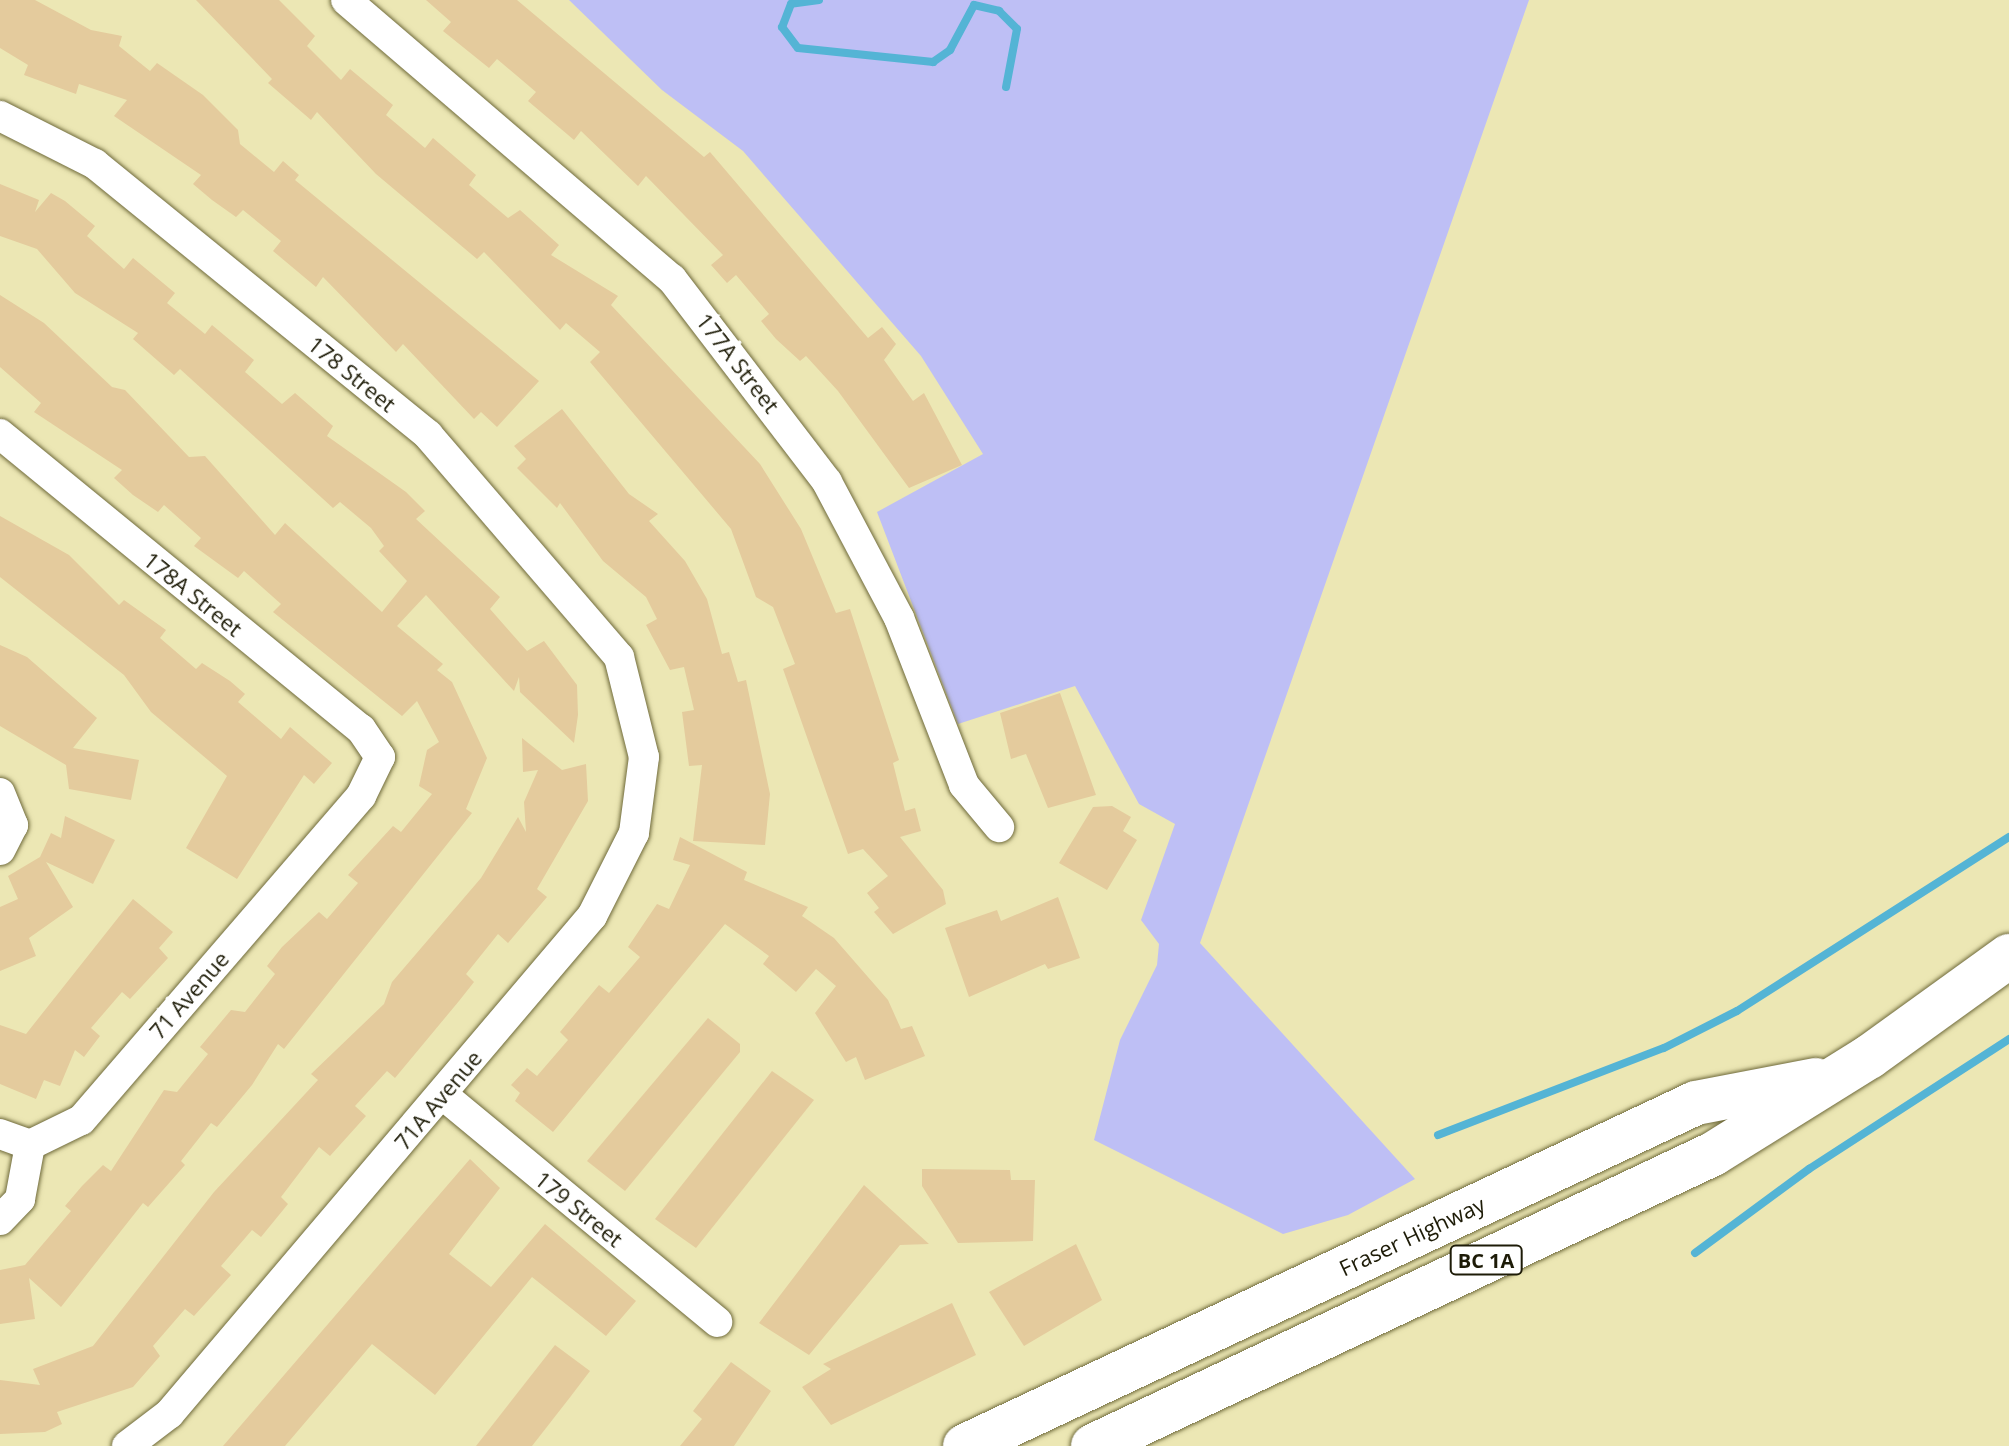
<!DOCTYPE html>
<html>
<head>
<meta charset="utf-8">
<style>
  body { margin:0 }
  #map { position:relative; width:2009px; height:1446px; overflow:hidden; background:#ece7b4; font-family:"Open Sans",sans-serif }
  div>[style] { position:absolute }
  .green>* { inset:0; background:#bebff5 }
  .stream>* { height:8px; margin:-4px; padding:0 4px; transform-origin:4px; border-radius:4px; background:#54b4d5 }
  .building>* { inset:0; background:#e4cb9d }
  .roads { filter:drop-shadow(0 0 2px #6f6a3b) drop-shadow(0 0 2px #6f6a3b) }
  .street>* { height:30px; margin:-15px; padding:0 15px; transform-origin:15px; border-radius:15px; background:#fff }
  .primary>* { height:44px; margin:-22px; padding:0 22px; transform-origin:22px; border-radius:22px; background:#fff }
  span { translate:-50% -50%; white-space:nowrap; text-align:center; line-height:1.15; -webkit-text-stroke:8px #fff; paint-order:stroke }
  .shield-label span { padding:2px 6px; background:#fff; border:2px solid; border-radius:6px; -webkit-text-stroke-width:0 }
  .shield-label { font-size:20px; color:#1d1b07; font-weight:700 }
  .street-label { font-size:22px; color:#1d1b07 }
</style>
</head>
<body>
<div id="map">
  <div class="green">
    <div style="clip-path:polygon(569px 0,1529px 0,1200px 943px,1415px 1179px,1348px 1215px,1283px 1234px,1094px 1140px,1120px 1040px,1157px 965px,1159px 944px,1141px 920px,1175px 824px,1139px 804px,1075px 686px,958px 724px,877px 512px,983px 454px,921px 356px,743px 151px,662px 90px)"></div>
  </div>
  <div class="stream">
    <div style="left:819px;top:0;width:28px;rotate:172deg"></div>
    <div style="left:791px;top:4px;width:25px;rotate:111deg"></div>
    <div style="left:782px;top:27px;width:26px;rotate:53deg"></div>
    <div style="left:798px;top:48px;width:136px;rotate:5.9deg"></div>
    <div style="left:933px;top:62px;width:21px;rotate:-35deg"></div>
    <div style="left:950px;top:50px;width:51px;rotate:-61.9deg"></div>
    <div style="left:974px;top:5px;width:26px;rotate:13deg"></div>
    <div style="left:999px;top:11px;width:25px;rotate:45deg"></div>
    <div style="left:1017px;top:29px;width:59px;rotate:100.7deg"></div>
    <div style="left:1438px;top:1135px;width:242px;rotate:-21.1deg"></div>
    <div style="left:1664px;top:1048px;width:82px;rotate:-26.9deg"></div>
    <div style="left:1737px;top:1011px;width:323px;rotate:-32.6deg"></div>
    <div style="left:1695px;top:1253px;width:142px;rotate:-36.4deg"></div>
    <div style="left:1809px;top:1169px;width:239px;rotate:-33deg"></div>
  </div>
  <div class="building">
    <div style="clip-path:polygon(0 0,35px 0,91px 30px,122px 36px,119px 46px,150px 71px,157px 63px,203px 95px,238px 130px,240px 144px,274px 172px,283px 161px,299px 175px,295px 180px,539px 381px,497px 427px,481px 412px,474px 419px,403px 344px,396px 352px,323px 277px,316px 287px,273px 251px,281px 241px,243px 210px,236px 217px,212px 200px,193px 184px,201px 175px,114px 116px,127px 100px,79px 84px,76px 94px,24px 75px,28px 65px,0 48px)"></div>
    <div style="clip-path:polygon(196px 0,279px 0,315px 36px,307px 46px,341px 80px,350px 69px,393px 105px,386px 115px,425px 148px,433px 138px,476px 175px,469px 185px,508px 218px,520px 210px,559px 245px,551px 255px,618px 296px,611px 305px,760px 464px,801px 529px,836px 613px,850px 609px,899px 760px,893px 763px,905px 811px,915px 808px,921px 831px,900px 837px,943px 890px,946px 904px,893px 934px,874px 912px,879px 908px,867px 893px,888px 876px,863px 849px,848px 854px,783px 669px,795px 664px,773px 607px,756px 597px,731px 529px,590px 362px,600px 352px,566px 323px,560px 330px,484px 252px,477px 259px,376px 174px,317px 112px,311px 120px,268px 83px,272px 79px)"></div>
    <div style="clip-path:polygon(426px 0,517px 0,704px 157px,710px 152px,868px 338px,882px 327px,896px 344px,884px 360px,913px 401px,924px 393px,962px 465px,909px 488px,838px 391px,806px 356px,800px 361px,776px 339px,761px 321px,769px 314px,736px 275px,727px 283px,711px 265px,723px 255px,646px 176px,638px 186px,581px 131px,574px 140px,528px 101px,536px 92px,516px 75px,497px 59px,489px 68px,443px 31px,451px 22px)"></div>
    <div style="clip-path:polygon(0 184px,39px 200px,35px 212px,51px 193px,65px 201px,95px 226px,87px 236px,124px 269px,133px 258px,175px 293px,167px 303px,205px 334px,212px 325px,254px 360px,245px 372px,282px 404px,295px 393px,333px 426px,327px 436px,406px 492px,425px 511px,416px 519px,500px 597px,490px 609px,527px 651px,544px 641px,577px 685px,578px 715px,574px 743px,520px 692px,519px 677px,514px 691px,426px 595px,397px 626px,443px 664px,437px 670px,452px 682px,487px 758px,466px 809px,472px 813px,284px 1049px,278px 1044px,252px 1085px,217px 1127px,211px 1123px,181px 1161px,185px 1165px,148px 1207px,143px 1203px,61px 1307px,29px 1278px,35px 1319px,0 1324px,0 1270px,25px 1265px,71px 1211px,65px 1206px,82px 1186px,103px 1165px,111px 1171px,164px 1090px,177px 1092px,208px 1054px,200px 1047px,231px 1010px,245px 1012px,275px 974px,267px 966px,282px 947px,319px 912px,327px 919px,358px 883px,348px 875px,393px 826px,401px 832px,432px 794px,419px 786px,427px 750px,439px 742px,417px 701px,402px 716px,273px 612px,281px 604px,244px 571px,238px 578px,194px 546px,201px 538px,164px 505px,158px 512px,133px 495px,114px 478px,122px 470px,34px 412px,41px 403px,0 367px,0 295px,44px 323px,112px 387px,125px 390px,189px 457px,205px 456px,275px 535px,285px 523px,382px 612px,407px 581px,379px 551px,384px 546px,371px 528px,340px 502px,333px 508px,180px 369px,174px 375px,133px 339px,138px 333px,75px 293px,37px 249px,0 236px)"></div>
    <div style="clip-path:polygon(562px 409px,629px 494px,658px 514px,649px 521px,685px 561px,707px 599px,722px 654px,729px 652px,738px 682px,746px 680px,770px 794px,765px 845px,693px 841px,702px 765px,689px 766px,682px 712px,694px 710px,684px 667px,670px 670px,646px 625px,657px 619px,646px 597px,603px 561px,560px 503px,557px 508px,517px 468px,526px 459px,514px 446px)"></div>
    <div style="clip-path:polygon(0 516px,69px 555px,119px 605px,124px 600px,166px 630px,160px 638px,196px 669px,202px 663px,230px 681px,245px 694px,238px 702px,281px 739px,290px 727px,332px 763px,314px 784px,304px 775px,237px 879px,186px 848px,227px 776px,151px 712px,124px 675px,0 577px)"></div>
    <div style="clip-path:polygon(0 645px,27px 657px,97px 718px,73px 748px,139px 760px,131px 800px,69px 789px,66px 765px,0 726px)"></div>
    <div style="clip-path:polygon(1060px 693px,1096px 795px,1048px 808px,1026px 754px,1011px 759px,1000px 713px)"></div>
    <div style="clip-path:polygon(522px 738px,562px 770px,586px 764px,588px 801px,537px 889px,547px 897px,508px 943px,498px 934px,466px 974px,474px 982px,459px 1001px,395px 1078px,387px 1071px,355px 1106px,366px 1116px,330px 1156px,319px 1147px,281px 1197px,288px 1204px,261px 1237px,252px 1230px,221px 1266px,231px 1275px,194px 1316px,185px 1309px,153px 1346px,160px 1356px,133px 1387px,57px 1412px,62px 1424px,45px 1432px,0 1434px,0 1380px,40px 1385px,33px 1369px,93px 1346px,214px 1192px,318px 1080px,311px 1074px,384px 1004px,392px 982px,481px 878px,518px 817px,526px 832px,524px 802px,538px 770px,523px 772px)"></div>
    <div style="clip-path:polygon(1112px 806px,1131px 817px,1123px 831px,1137px 840px,1107px 890px,1059px 863px,1093px 807px)"></div>
    <div style="clip-path:polygon(65px 816px,115px 840px,93px 884px,46px 862px,73px 907px,29px 938px,36px 956px,0 971px,0 907px,18px 899px,8px 876px,40px 857px,51px 833px,61px 838px)"></div>
    <div style="clip-path:polygon(680px 837px,747px 872px,744px 880px,808px 907px,802px 916px,834px 938px,888px 1000px,901px 1029px,912px 1026px,925px 1056px,865px 1080px,856px 1057px,846px 1062px,815px 1013px,836px 986px,816px 969px,796px 992px,763px 964px,769px 956px,725px 924px,553px 1132px,515px 1101px,520px 1093px,511px 1085px,527px 1068px,537px 1076px,568px 1040px,560px 1032px,599px 985px,609px 993px,640px 957px,628px 947px,657px 904px,669px 909px,690px 865px,673px 860px)"></div>
    <div style="clip-path:polygon(1058px 897px,1080px 958px,1048px 969px,1045px 964px,969px 997px,945px 928px,997px 910px,1001px 921px)"></div>
    <div style="clip-path:polygon(133px 899px,173px 932px,159px 948px,168px 958px,130px 999px,122px 992px,91px 1028px,100px 1036px,84px 1057px,75px 1050px,60px 1086px,44px 1080px,36px 1099px,0 1084px,0 1025px,26px 1034px)"></div>
    <div style="clip-path:polygon(708px 1018px,740px 1044px,740px 1052px,625px 1191px,587px 1161px)"></div>
    <div style="clip-path:polygon(772px 1071px,814px 1100px,696px 1248px,655px 1219px)"></div>
    <div style="clip-path:polygon(470px 1159px,500px 1188px,449px 1254px,491px 1287px,545px 1224px,636px 1301px,606px 1336px,532px 1277px,435px 1395px,372px 1344px,285px 1446px,223px 1446px)"></div>
    <div style="clip-path:polygon(922px 1169px,1010px 1170px,1011px 1180px,1035px 1180px,1033px 1241px,958px 1243px,922px 1186px)"></div>
    <div style="clip-path:polygon(864px 1185px,929px 1244px,900px 1245px,809px 1355px,759px 1323px)"></div>
    <div style="clip-path:polygon(1076px 1244px,1102px 1300px,1024px 1346px,989px 1292px)"></div>
    <div style="clip-path:polygon(952px 1303px,976px 1355px,831px 1425px,802px 1387px,831px 1369px,823px 1364px)"></div>
    <div style="clip-path:polygon(555px 1345px,590px 1371px,571px 1396px,532px 1446px,476px 1446px)"></div>
    <div style="clip-path:polygon(731px 1362px,771px 1391px,734px 1446px,680px 1446px,702px 1419px,693px 1411px)"></div>
  </div>
  <div class="roads">
    <div class="street">
      <div style="left:346px;top:0;width:429px;rotate:40.6deg"></div>
      <div style="left:672px;top:279px;width:255px;rotate:52.6deg"></div>
      <div style="left:827px;top:482px;width:154px;rotate:62.1deg"></div>
      <div style="left:899px;top:618px;width:179px;rotate:68.7deg"></div>
      <div style="left:964px;top:785px;width:55px;rotate:50.2deg"></div>
      <div style="left:0;top:116px;width:106px;rotate:26.8deg"></div>
      <div style="left:95px;top:164px;width:429px;rotate:39.1deg"></div>
      <div style="left:428px;top:435px;width:293px;rotate:49.3deg"></div>
      <div style="left:619px;top:657px;width:103px;rotate:76deg"></div>
      <div style="left:644px;top:757px;width:77px;rotate:97.5deg"></div>
      <div style="left:634px;top:833px;width:93px;rotate:116.8deg"></div>
      <div style="left:592px;top:916px;width:653px;rotate:130.34deg"></div>
      <div style="left:169px;top:1414px;width:53px;rotate:142.7deg"></div>
      <div style="left:0;top:434px;width:466px;rotate:39.3deg"></div>
      <div style="left:361px;top:729px;width:34px;rotate:56deg"></div>
      <div style="left:380px;top:757px;width:43px;rotate:116deg"></div>
      <div style="left:361px;top:796px;width:428px;rotate:130.8deg"></div>
      <div style="left:81px;top:1120px;width:57px;rotate:153.9deg"></div>
      <div style="left:0;top:793px;width:35px;rotate:68deg"></div>
      <div style="left:13px;top:825px;width:28px;rotate:117deg"></div>
      <div style="left:443px;top:1095px;width:356px;rotate:39.6deg"></div>
      <div style="left:0;top:1134px;width:32px;rotate:20deg"></div>
      <div style="left:0;top:1220px;width:29px;rotate:-46deg"></div>
      <div style="left:20px;top:1199px;width:55px;rotate:-79.5deg"></div>
    </div>
    <div class="primary">
      <div style="left:965px;top:1446px;width:807px;rotate:-25.14deg"></div>
      <div style="left:1696px;top:1103px;width:122px;rotate:-10.9deg"></div>
      <div style="left:1093px;top:1446px;width:685px;rotate:-25.22deg"></div>
      <div style="left:1713px;top:1154px;width:184px;rotate:-31.9deg"></div>
      <div style="left:1869px;top:1057px;width:173px;rotate:-35.8deg"></div>
    </div>
  </div>
  <div class="shield-label">
    <span style="left:1486px;top:1260px">BC 1A</span>
  </div>
  <div class="street-label">
    <span style="left:738px;top:363px;rotate:52deg">177A Street</span>
    <span style="left:352px;top:374px;rotate:39deg">178 Street</span>
    <span style="left:193px;top:594px;rotate:39deg">178A Street</span>
    <span style="left:189px;top:995px;rotate:-49deg">71 Avenue</span>
    <span style="left:438px;top:1100px;rotate:-50deg">71A Avenue</span>
    <span style="left:579px;top:1209px;rotate:39deg">179 Street</span>
    <span style="left:1412px;top:1236px;rotate:-25deg">Fraser Highway</span>
  </div>
</div>
</body>
</html>
